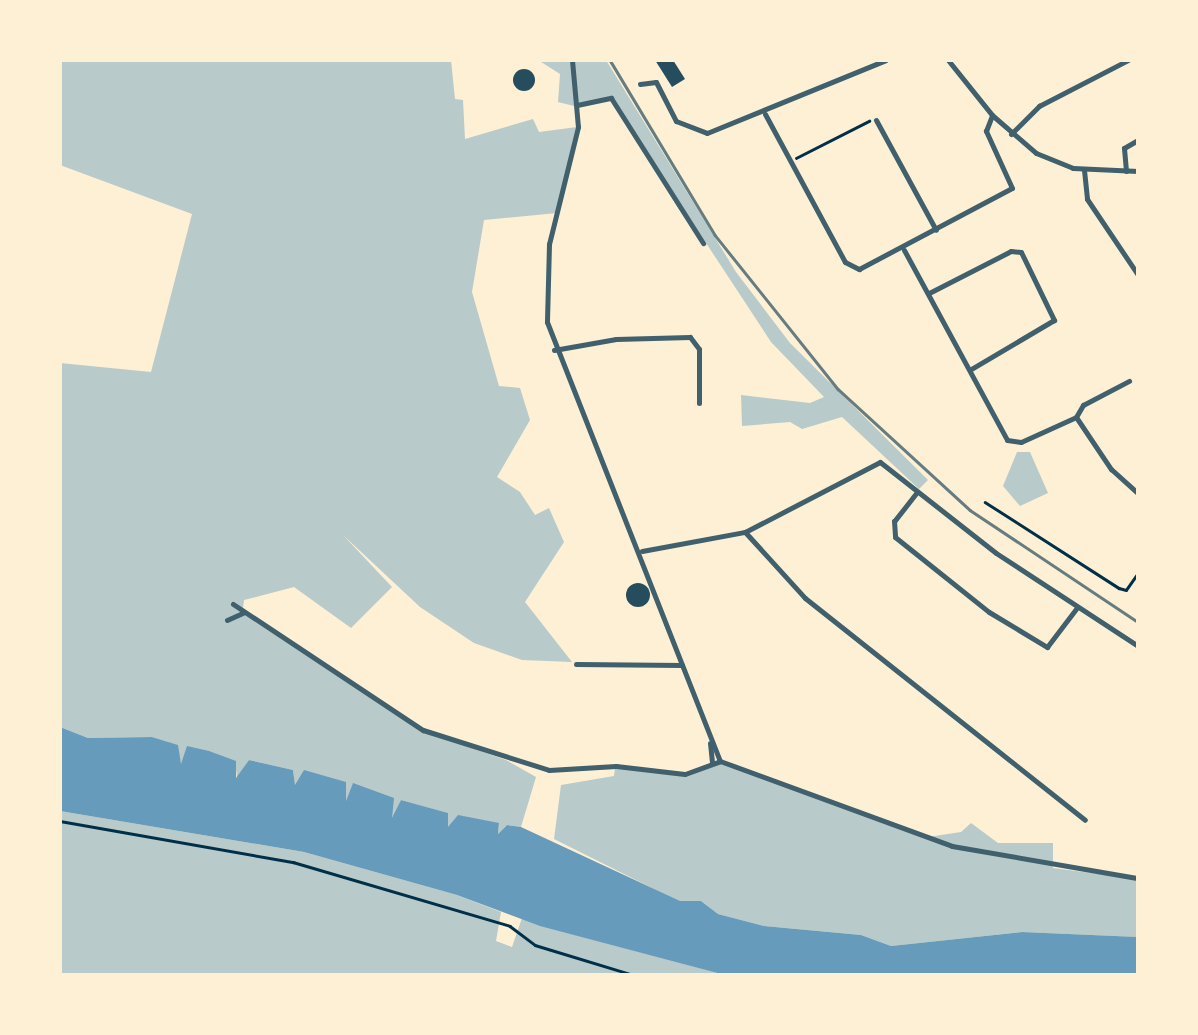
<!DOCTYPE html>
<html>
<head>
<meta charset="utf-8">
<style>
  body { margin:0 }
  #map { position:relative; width:1198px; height:1035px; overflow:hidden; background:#fdf0d5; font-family:"Source Serif 4",serif }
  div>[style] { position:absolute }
  .green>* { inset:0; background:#b9caca }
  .water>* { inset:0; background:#669bbc }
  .building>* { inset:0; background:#264d5e }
  .round { border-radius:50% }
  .path>* { height:2.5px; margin:-1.25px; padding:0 1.25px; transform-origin:1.25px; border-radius:1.25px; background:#003049 }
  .minor>* { height:5px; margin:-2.5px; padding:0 2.5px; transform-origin:2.5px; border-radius:2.5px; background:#3f606c }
  .rail>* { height:2.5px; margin:-1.25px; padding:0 1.25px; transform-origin:1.25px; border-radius:1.25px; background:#657d81 }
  span { translate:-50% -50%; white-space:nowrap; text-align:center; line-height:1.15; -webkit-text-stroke:9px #fdf0d5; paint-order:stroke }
  .frame { position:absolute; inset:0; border:62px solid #fdf0d5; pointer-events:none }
</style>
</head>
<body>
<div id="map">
  <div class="green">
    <div style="clip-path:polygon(60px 60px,451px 60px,455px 99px,463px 100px,465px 139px,533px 119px,539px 132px,577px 127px,557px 213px,484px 220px,472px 292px,499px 386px,520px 388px,530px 420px,497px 477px,520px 492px,535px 515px,549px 508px,564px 542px,525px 602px,572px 662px,522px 660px,474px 643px,420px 607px,343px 535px,392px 587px,351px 628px,294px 587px,244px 600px,243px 608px,422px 731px,506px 760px,536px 777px,521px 827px,507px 825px,498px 834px,499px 824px,448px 827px,447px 813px,401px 800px,393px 819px,353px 784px,346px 802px,304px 771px,295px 786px,293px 770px,249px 760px,237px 778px,235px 761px,181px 765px,177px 745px,152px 737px,88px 738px,60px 727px,60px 363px,151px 372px,192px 214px,60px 165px)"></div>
    <div style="clip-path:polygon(538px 60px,606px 60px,736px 272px,790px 343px,928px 480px,919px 489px,842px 417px,802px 429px,790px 422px,742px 426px,741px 395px,810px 403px,824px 397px,771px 342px,611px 98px,578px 107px,558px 102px,560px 74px)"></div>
    <div style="clip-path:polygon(1017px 452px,1030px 452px,1048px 493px,1020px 506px,1003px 486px)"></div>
    <div style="clip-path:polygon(720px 763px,928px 837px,961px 832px,971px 823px,998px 843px,1053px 843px,1053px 868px,1138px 879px,1138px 937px,1022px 932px,891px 946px,861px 935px,764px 926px,718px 914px,701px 901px,680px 902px,554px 839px,561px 785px,614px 776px,615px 768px,685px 776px)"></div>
    <div style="clip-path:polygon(60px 811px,304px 852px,457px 895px,501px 912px,496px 941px,512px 947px,522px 918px,725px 975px,60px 975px)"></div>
  </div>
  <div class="water">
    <div style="clip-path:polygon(60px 727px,88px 738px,152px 737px,178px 745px,181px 764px,187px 746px,209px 751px,236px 761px,236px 778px,249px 760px,293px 770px,295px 785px,304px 770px,346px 782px,346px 801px,353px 783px,394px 798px,392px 818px,401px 800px,448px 813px,448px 827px,458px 815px,499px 823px,498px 834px,507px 825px,521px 827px,680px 901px,701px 901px,718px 914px,764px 926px,861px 935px,891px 946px,1022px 932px,1138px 937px,1138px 975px,725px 975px,540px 926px,457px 895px,304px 852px,60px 811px)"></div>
  </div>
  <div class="building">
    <div style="clip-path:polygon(655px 60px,673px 60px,685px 79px,672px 87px)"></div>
    <div class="round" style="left:513px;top:69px;width:22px;height:22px"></div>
    <div class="round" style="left:626px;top:583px;width:24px;height:24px"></div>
  </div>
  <div class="path">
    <div style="left:796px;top:158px;width:82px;rotate:-26.9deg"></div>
    <div style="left:985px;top:502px;width:159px;rotate:32.7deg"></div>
    <div style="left:1119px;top:588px;width:7px;rotate:16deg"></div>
    <div style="left:1126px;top:590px;width:21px;rotate:-55deg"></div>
    <div style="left:60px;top:821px;width:237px;rotate:10deg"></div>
    <div style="left:293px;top:862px;width:226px;rotate:16.4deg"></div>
    <div style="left:510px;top:926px;width:31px;rotate:37deg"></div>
    <div style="left:535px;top:945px;width:103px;rotate:16.9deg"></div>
  </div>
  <div class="minor">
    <div style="left:572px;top:60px;width:67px;rotate:84.9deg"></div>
    <div style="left:578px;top:127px;width:121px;rotate:103.9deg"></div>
    <div style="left:549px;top:244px;width:78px;rotate:91.5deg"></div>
    <div style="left:547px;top:322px;width:472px;rotate:68.5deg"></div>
    <div style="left:948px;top:60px;width:70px;rotate:51.3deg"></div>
    <div style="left:992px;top:115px;width:58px;rotate:40.8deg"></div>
    <div style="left:1036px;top:153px;width:40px;rotate:22deg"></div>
    <div style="left:1073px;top:168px;width:65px;rotate:2.6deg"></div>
    <div style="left:640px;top:84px;width:16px;rotate:-7deg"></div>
    <div style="left:656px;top:82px;width:44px;rotate:62.9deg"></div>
    <div style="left:676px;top:121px;width:33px;rotate:21deg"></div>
    <div style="left:707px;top:133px;width:193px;rotate:-22.2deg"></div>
    <div style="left:577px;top:105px;width:35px;rotate:-12deg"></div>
    <div style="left:611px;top:98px;width:172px;rotate:57.6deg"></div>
    <div style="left:765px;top:114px;width:168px;rotate:61.6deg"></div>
    <div style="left:845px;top:262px;width:16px;rotate:27deg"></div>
    <div style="left:859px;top:269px;width:173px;rotate:-27.9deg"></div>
    <div style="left:1012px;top:188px;width:63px;rotate:-114.5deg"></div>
    <div style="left:986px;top:131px;width:17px;rotate:-69deg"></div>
    <div style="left:876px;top:120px;width:125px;rotate:61.4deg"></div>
    <div style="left:1011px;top:134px;width:40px;rotate:-45deg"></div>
    <div style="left:1039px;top:106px;width:100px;rotate:-27.3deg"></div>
    <div style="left:1084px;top:170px;width:29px;rotate:84deg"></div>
    <div style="left:1087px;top:199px;width:92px;rotate:56.1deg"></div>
    <div style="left:1126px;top:171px;width:23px;rotate:-95deg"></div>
    <div style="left:1124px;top:148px;width:16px;rotate:-30deg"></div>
    <div style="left:904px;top:250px;width:216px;rotate:61.5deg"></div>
    <div style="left:1007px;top:440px;width:14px;rotate:8deg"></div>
    <div style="left:1021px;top:442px;width:60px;rotate:-24.4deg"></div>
    <div style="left:1076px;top:417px;width:14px;rotate:-60deg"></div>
    <div style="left:1083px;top:405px;width:52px;rotate:-27.6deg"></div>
    <div style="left:929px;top:293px;width:92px;rotate:-27.1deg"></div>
    <div style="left:1011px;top:251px;width:10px;rotate:6deg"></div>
    <div style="left:1021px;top:252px;width:76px;rotate:64.1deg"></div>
    <div style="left:1054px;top:320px;width:96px;rotate:149.4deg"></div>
    <div style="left:554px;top:350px;width:63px;rotate:-10.1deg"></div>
    <div style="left:616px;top:339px;width:74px;rotate:-1.5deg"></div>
    <div style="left:690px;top:337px;width:15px;rotate:53deg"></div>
    <div style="left:699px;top:349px;width:54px;rotate:90deg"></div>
    <div style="left:1076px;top:417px;width:63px;rotate:56.1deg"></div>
    <div style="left:1111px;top:469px;width:36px;rotate:42deg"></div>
    <div style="left:917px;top:492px;width:37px;rotate:128deg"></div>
    <div style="left:894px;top:521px;width:16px;rotate:86deg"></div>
    <div style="left:895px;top:537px;width:120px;rotate:38.6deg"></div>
    <div style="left:989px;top:612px;width:68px;rotate:31.1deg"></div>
    <div style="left:1047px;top:647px;width:48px;rotate:-52.7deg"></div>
    <div style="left:745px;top:532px;width:89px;rotate:47.7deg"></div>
    <div style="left:805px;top:598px;width:357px;rotate:38.4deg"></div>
    <div style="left:642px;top:551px;width:105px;rotate:-10.5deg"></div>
    <div style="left:745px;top:532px;width:152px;rotate:-27.4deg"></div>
    <div style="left:880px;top:462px;width:147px;rotate:38.1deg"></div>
    <div style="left:996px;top:553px;width:170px;rotate:33.2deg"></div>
    <div style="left:233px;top:604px;width:228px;rotate:33.6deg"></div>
    <div style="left:423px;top:730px;width:132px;rotate:17.6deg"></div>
    <div style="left:549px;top:770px;width:67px;rotate:-3.4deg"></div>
    <div style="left:616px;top:766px;width:69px;rotate:6.6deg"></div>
    <div style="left:685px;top:774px;width:37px;rotate:-20deg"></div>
    <div style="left:720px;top:761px;width:247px;rotate:20.1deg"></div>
    <div style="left:952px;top:846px;width:189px;rotate:9.8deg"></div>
    <div style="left:227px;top:620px;width:17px;rotate:-24deg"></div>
    <div style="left:576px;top:664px;width:106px;rotate:0.5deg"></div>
    <div style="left:710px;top:743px;width:20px;rotate:84deg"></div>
  </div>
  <div class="rail">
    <div style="left:610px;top:60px;width:204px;rotate:59deg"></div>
    <div style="left:715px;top:235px;width:197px;rotate:51.4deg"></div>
    <div style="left:838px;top:389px;width:179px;rotate:42.5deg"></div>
    <div style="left:970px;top:510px;width:202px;rotate:33.7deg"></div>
  </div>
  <div class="frame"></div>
</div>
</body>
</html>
